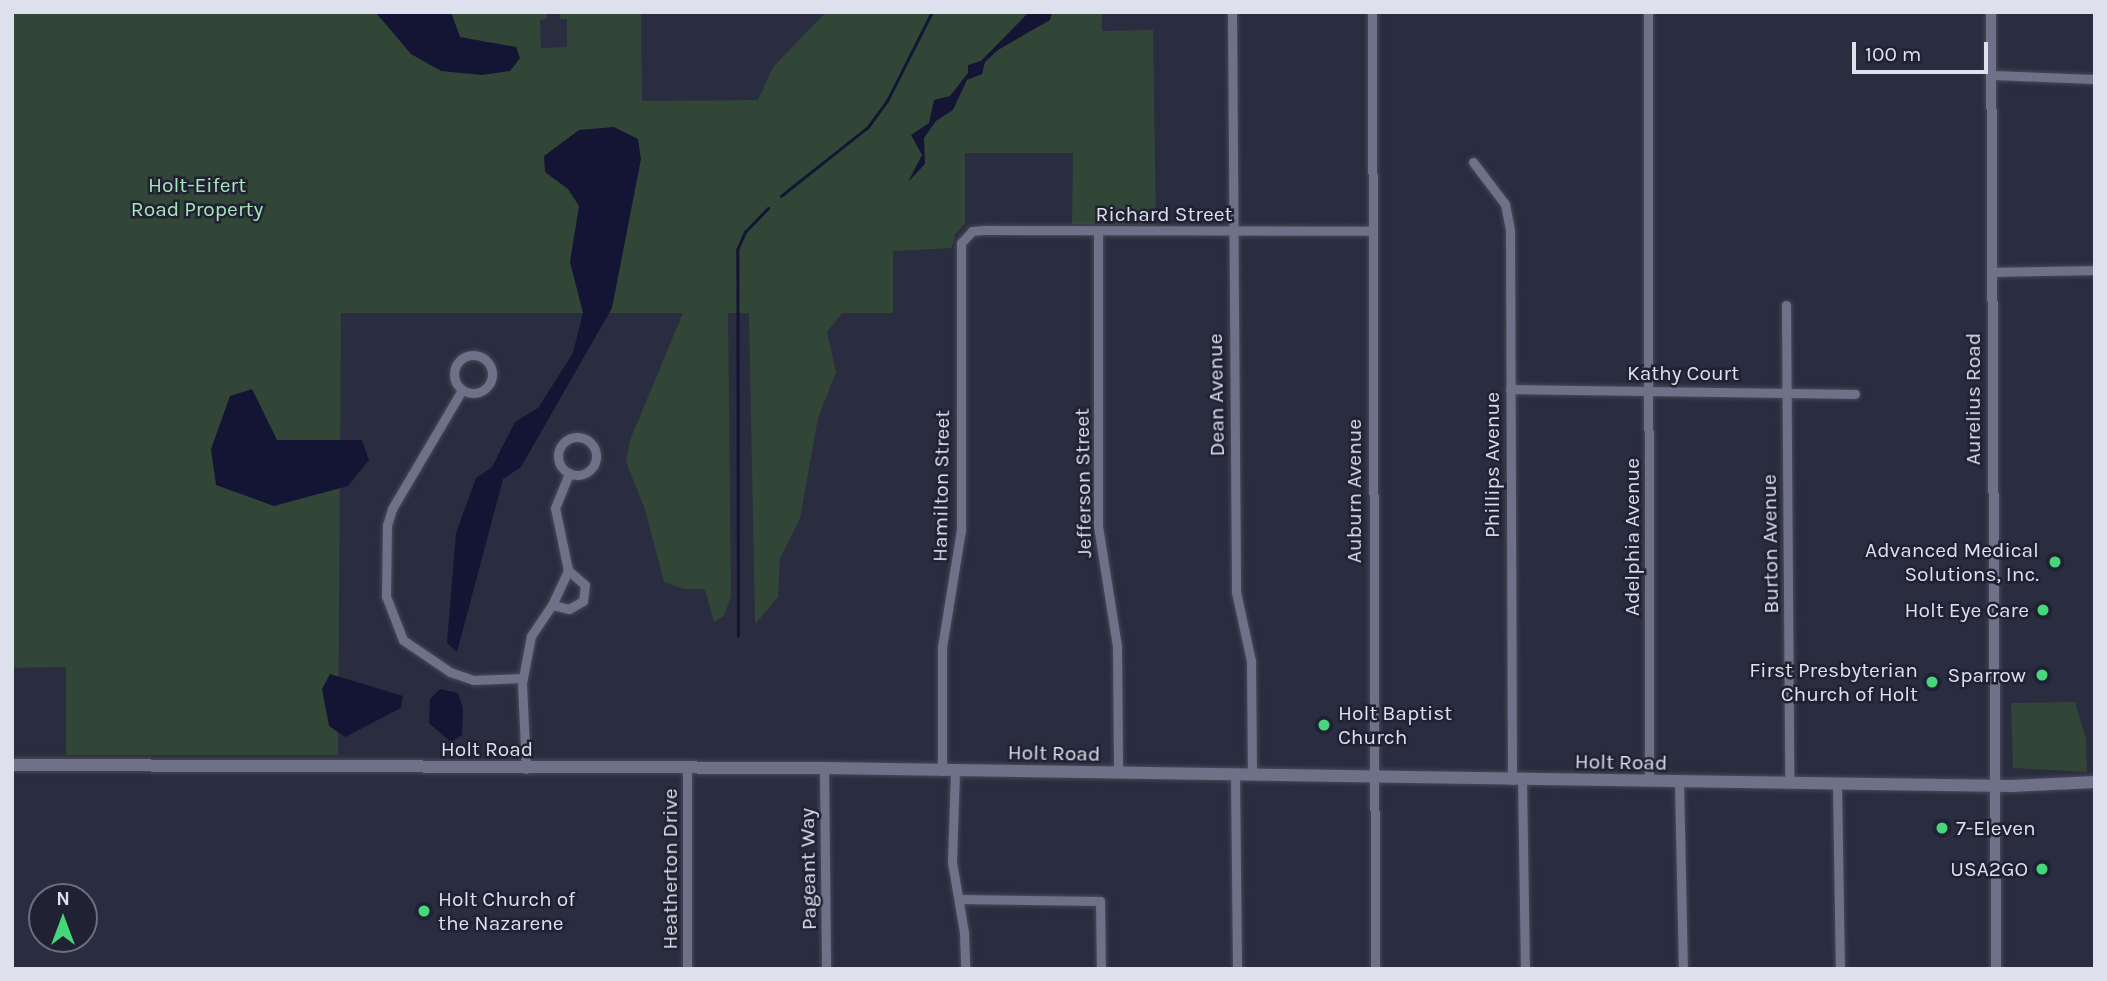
<!DOCTYPE html>
<html>
<head>
<meta charset="utf-8">
<style>
  body { margin:0 }
  #map { position:relative; width:2107px; height:981px; overflow:hidden; background:#2a2c3f; font-family:Karla,sans-serif }
  div>[style] { position:absolute }
  .green>* { inset:0; background:#314636 }
  .water>* { inset:0; background:#141534 }
  .stream>* { height:2.5px; margin:-1.25px; padding:0 1.25px; transform-origin:1.25px; border-radius:1.25px; background:#141534 }
  .roads { filter:drop-shadow(0 0 2px #474959) drop-shadow(0 0 2px #474959) }
  .minor>* { height:9px; margin:-4.5px; padding:0 4.5px; transform-origin:4.5px; border-radius:4.5px; background:#6e7187 }
  .minor>.ring { margin:-4.5px; padding:0; box-sizing:content-box; background:none; border:9px solid #6e7187; border-radius:50% }
  .tertiary>* { height:10px; margin:-5px; padding:0 5px; transform-origin:5px; border-radius:5px; background:#6e7187 }
  .secondary>* { height:12px; margin:-6px; padding:0 6px; transform-origin:6px; border-radius:6px; background:#6e7187 }
  .dots>* { width:19px; height:19px; translate:-50% -50%; box-sizing:border-box; border:4px solid #202234; border-radius:50% }
  span { translate:-50% -50%; white-space:nowrap; text-align:center; line-height:1.15; -webkit-text-stroke:5px #202234; paint-order:stroke }
  .park-label { font-size:21px; color:#a8e5b7 }
  .street-label { font-size:21px; color:#dee0ed }
  .poi-label { font-size:21px; color:#dee0ed }
  .right { translate:-100% -50%; text-align:right }
  .left { translate:0 -50%; text-align:left }
  .frame { position:absolute; inset:0; border:14px solid #dee0ed; pointer-events:none }
  .north { position:absolute; left:28px; top:883px; width:70px; height:70px; box-sizing:border-box; background:#202234; border:2px solid #6c6e7e; border-radius:50%; rotate:0deg; font-size:19px; font-weight:700; line-height:28px; text-align:center; color:#dee0ed }
  .north::after { content:''; display:block; margin:auto; width:24px; height:32px; background:#46d77a; clip-path:polygon(50% 0,100% 100%,50% 72%,0 100%) }
  .scale { position:absolute; left:1852px; top:42px; width:136px; height:32px; box-sizing:border-box; border:4px solid #dee0ed; border-top:0; padding-left:9px; font-size:21px; line-height:24px; white-space:nowrap; color:#dee0ed; -webkit-text-stroke:5px #202234; paint-order:stroke }
</style>
</head>
<body>
<div id="map">
  <div class="green">
    <div style="clip-path:polygon(12px 12px,548px 12px,546px 19px,540px 20px,541px 48px,567px 47px,567px 19px,559px 19px,561px 12px,641px 12px,642px 101px,758px 100px,773px 67px,826px 12px,1102px 12px,1102px 31px,1153px 30px,1156px 225px,1072px 224px,1073px 153px,965px 153px,965px 224px,955px 234px,952px 248px,893px 251px,893px 313px,842px 313px,827px 332px,836px 372px,818px 418px,800px 518px,780px 559px,778px 597px,755px 624px,749px 313px,728px 313px,731px 596px,724px 616px,714px 622px,705px 589px,683px 589px,664px 582px,645px 509px,626px 462px,630px 440px,683px 313px,341px 313px,338px 755px,66px 755px,66px 667px,12px 668px)"></div>
    <div style="clip-path:polygon(2075px 702px,2086px 739px,2087px 772px,2013px 768px,2011px 703px)"></div>
  </div>
  <div class="water">
    <div style="clip-path:polygon(451px 12px,460px 37px,516px 47px,520px 58px,510px 71px,482px 75px,441px 71px,411px 54px,377px 14px)"></div>
    <div style="clip-path:polygon(1029px 12px,1052px 12px,1050px 20px,998px 50px,985px 62px,982px 74px,967px 80px,953px 110px,936px 121px,924px 138px,925px 164px,908px 182px,922px 155px,911px 135px,929px 123px,934px 100px,950px 96px,968px 73px,968px 65px,981px 61px)"></div>
    <div style="clip-path:polygon(614px 127px,638px 139px,641px 159px,612px 308px,521px 467px,503px 479px,457px 652px,447px 643px,456px 533px,476px 478px,492px 467px,515px 422px,538px 408px,573px 353px,583px 313px,570px 262px,579px 206px,568px 189px,545px 172px,544px 156px,579px 130px)"></div>
    <div style="clip-path:polygon(252px 389px,277px 440px,362px 440px,369px 460px,348px 486px,274px 506px,216px 485px,211px 449px,230px 396px)"></div>
    <div style="clip-path:polygon(330px 674px,403px 696px,401px 708px,345px 737px,329px 726px,322px 689px)"></div>
    <div style="clip-path:polygon(440px 689px,458px 693px,463px 709px,462px 735px,451px 742px,429px 723px,430px 699px)"></div>
  </div>
  <div class="stream">
    <div style="left:781px;top:196px;width:111px;rotate:-38.4deg"></div>
    <div style="left:868px;top:127px;width:32px;rotate:-54deg"></div>
    <div style="left:887px;top:101px;width:100px;rotate:-63.2deg"></div>
    <div style="left:738px;top:636px;width:386px;rotate:-90.1deg"></div>
    <div style="left:737px;top:250px;width:20px;rotate:-66deg"></div>
    <div style="left:745px;top:232px;width:33px;rotate:-46deg"></div>
  </div>
  <div class="roads">
    <div class="minor">
      <div style="left:1232px;top:12px;width:580px;rotate:89.6deg"></div>
      <div style="left:1236px;top:592px;width:71px;rotate:77.7deg"></div>
      <div style="left:1251px;top:661px;width:114px;rotate:89.5deg"></div>
      <div style="left:1372px;top:12px;width:957px;rotate:89.82deg"></div>
      <div style="left:1648px;top:12px;width:769px;rotate:89.93deg"></div>
      <div style="left:1991px;top:75px;width:104px;rotate:2.2deg"></div>
      <div style="left:1473px;top:162px;width:53px;rotate:52.7deg"></div>
      <div style="left:1505px;top:204px;width:26px;rotate:79deg"></div>
      <div style="left:1510px;top:230px;width:550px;rotate:89.79deg"></div>
      <div style="left:1098px;top:232px;width:294px;rotate:90deg"></div>
      <div style="left:1098px;top:526px;width:121px;rotate:81deg"></div>
      <div style="left:1117px;top:646px;width:127px;rotate:89.5deg"></div>
      <div style="left:1991px;top:272px;width:104px;rotate:-1.1deg"></div>
      <div style="left:1786px;top:305px;width:478px;rotate:89.6deg"></div>
      <div class="ring" style="left:454px;top:355px;width:29px;height:29px"></div>
      <div style="left:1510px;top:389px;width:345px;rotate:0.8deg"></div>
      <div style="left:462px;top:390px;width:138px;rotate:120.5deg"></div>
      <div style="left:392px;top:509px;width:17px;rotate:107deg"></div>
      <div style="left:387px;top:525px;width:71px;rotate:90.8deg"></div>
      <div style="left:386px;top:596px;width:47px;rotate:68.9deg"></div>
      <div style="left:403px;top:640px;width:57px;rotate:34.2deg"></div>
      <div style="left:450px;top:672px;width:24px;rotate:19deg"></div>
      <div style="left:473px;top:680px;width:50px;rotate:-2.3deg"></div>
      <div class="ring" style="left:558px;top:437px;width:29px;height:29px"></div>
      <div style="left:552px;top:605px;width:17px;rotate:13deg"></div>
      <div style="left:569px;top:609px;width:16px;rotate:-30deg"></div>
      <div style="left:583px;top:601px;width:16px;rotate:-83deg"></div>
      <div style="left:585px;top:585px;width:23px;rotate:-139deg"></div>
      <div style="left:824px;top:768px;width:201px;rotate:89.4deg"></div>
      <div style="left:526px;top:769px;width:86px;rotate:-92.7deg"></div>
      <div style="left:522px;top:683px;width:48px;rotate:-79.2deg"></div>
      <div style="left:531px;top:636px;width:37px;rotate:-56deg"></div>
      <div style="left:552px;top:605px;width:38px;rotate:-65deg"></div>
      <div style="left:568px;top:570px;width:63px;rotate:-101.8deg"></div>
      <div style="left:555px;top:508px;width:38px;rotate:-68deg"></div>
      <div style="left:942px;top:771px;width:124px;rotate:-90deg"></div>
      <div style="left:942px;top:647px;width:119px;rotate:-80.8deg"></div>
      <div style="left:961px;top:530px;width:287px;rotate:-90deg"></div>
      <div style="left:961px;top:243px;width:16px;rotate:-47deg"></div>
      <div style="left:972px;top:231px;width:12px;rotate:-5deg"></div>
      <div style="left:984px;top:230px;width:387px;rotate:0.1deg"></div>
      <div style="left:955px;top:771px;width:91px;rotate:91.9deg"></div>
      <div style="left:952px;top:862px;width:71px;rotate:80.3deg"></div>
      <div style="left:964px;top:932px;width:37px;rotate:88deg"></div>
      <div style="left:1235px;top:775px;width:194px;rotate:89.4deg"></div>
      <div style="left:1522px;top:780px;width:189px;rotate:89.1deg"></div>
      <div style="left:1679px;top:782px;width:187px;rotate:88.8deg"></div>
      <div style="left:1837px;top:784px;width:185px;rotate:89.1deg"></div>
      <div style="left:959px;top:899px;width:141px;rotate:0.8deg"></div>
      <div style="left:1100px;top:901px;width:68px;rotate:89.2deg"></div>
      <div style="left:687px;top:969px;width:200px;rotate:-90deg"></div>
    </div>
    <div class="tertiary">
      <div style="left:1991px;top:12px;width:957px;rotate:89.7deg"></div>
    </div>
    <div class="secondary">
      <div style="left:12px;top:765px;width:812px;rotate:0.21deg"></div>
      <div style="left:824px;top:768px;width:1187px;rotate:0.87deg"></div>
      <div style="left:2011px;top:786px;width:84px;rotate:-2.7deg"></div>
    </div>
  </div>
  <div class="dots">
    <div style="left:2055px;top:562px;background:#46d77a"></div>
    <div style="left:2043px;top:610px;background:#46d77a"></div>
    <div style="left:2042px;top:675px;background:#46d77a"></div>
    <div style="left:1932px;top:682px;background:#46d77a"></div>
    <div style="left:1324px;top:725px;background:#46d77a"></div>
    <div style="left:1942px;top:828px;background:#46d77a"></div>
    <div style="left:2042px;top:869px;background:#46d77a"></div>
    <div style="left:424px;top:911px;background:#46d77a"></div>
  </div>
  <div class="park-label">
    <span style="left:197px;top:197px">Holt-Eifert<br>Road Property</span>
  </div>
  <div class="street-label">
    <span style="left:1164px;top:214px">Richard Street</span>
    <span style="left:1683px;top:373px">Kathy Court</span>
    <span style="left:1216px;top:395px;rotate:-91deg">Dean Avenue</span>
    <span style="left:1973px;top:399px;rotate:-90deg">Aurelius Road</span>
    <span style="left:1492px;top:465px;rotate:-90deg">Phillips Avenue</span>
    <span style="left:1083px;top:483px;rotate:-91deg">Jefferson Street</span>
    <span style="left:941px;top:486px;rotate:-89deg">Hamilton Street</span>
    <span style="left:1354px;top:491px;rotate:-90deg">Auburn Avenue</span>
    <span style="left:1632px;top:537px;rotate:-90deg">Adelphia Avenue</span>
    <span style="left:1770px;top:544px;rotate:-91deg">Burton Avenue</span>
    <span style="left:487px;top:749px">Holt Road</span>
    <span style="left:1054px;top:753px;rotate:1deg">Holt Road</span>
    <span style="left:1621px;top:762px;rotate:1deg">Holt Road</span>
    <span style="left:670px;top:869px;rotate:-90deg">Heatherton Drive</span>
    <span style="left:808px;top:869px;rotate:-91deg">Pageant Way</span>
  </div>
  <div class="poi-label">
    <span class="right" style="left:2039px;top:562px">Advanced Medical<br>Solutions, Inc.</span>
    <span class="right" style="left:2029px;top:610px">Holt Eye Care</span>
    <span class="right" style="left:1918px;top:682px">First Presbyterian<br>Church of Holt</span>
    <span class="right" style="left:2026px;top:675px">Sparrow</span>
    <span class="left" style="left:1338px;top:725px">Holt Baptist<br>Church</span>
    <span class="left" style="left:1956px;top:828px">7-Eleven</span>
    <span class="right" style="left:2028px;top:869px">USA2GO</span>
    <span class="left" style="left:438px;top:911px">Holt Church of<br>the Nazarene</span>
  </div>
  <div class="frame"></div>
  <div class="north">N</div>
  <div class="scale">100 m</div>
</div>
</body>
</html>
